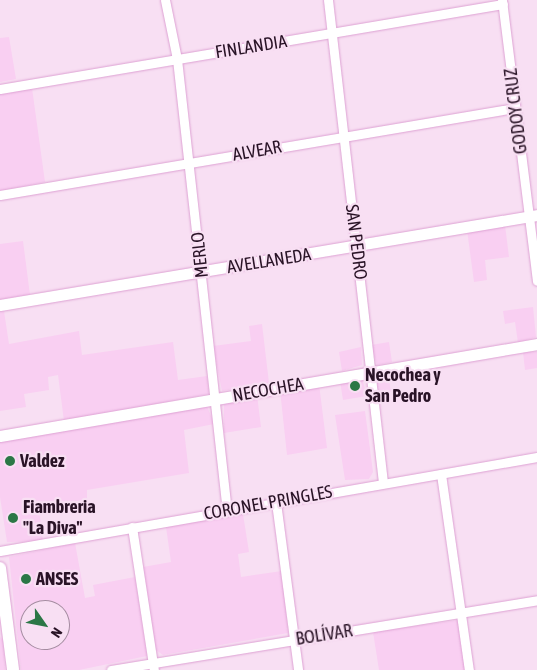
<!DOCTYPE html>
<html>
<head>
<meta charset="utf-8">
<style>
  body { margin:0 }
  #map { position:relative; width:537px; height:670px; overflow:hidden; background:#f8dff3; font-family:"Asap Condensed",sans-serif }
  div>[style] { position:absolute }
  .built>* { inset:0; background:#f9cff2 }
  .roads { filter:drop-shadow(0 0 1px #dda1d3) drop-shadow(0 0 1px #dda1d3) }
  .minor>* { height:9px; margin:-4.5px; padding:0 4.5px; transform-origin:4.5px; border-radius:4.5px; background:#fff }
  .tertiary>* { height:11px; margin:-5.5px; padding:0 5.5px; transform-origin:5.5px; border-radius:5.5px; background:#fff }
  .secondary>* { height:12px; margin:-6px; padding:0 6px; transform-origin:6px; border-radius:6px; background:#fff }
  .dots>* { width:14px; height:14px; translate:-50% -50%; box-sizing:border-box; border:2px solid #f8dff3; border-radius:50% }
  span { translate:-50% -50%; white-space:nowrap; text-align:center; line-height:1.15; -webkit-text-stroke:4.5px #f8dff3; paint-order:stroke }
  .street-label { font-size:18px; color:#291326 }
  .poi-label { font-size:18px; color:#291326; font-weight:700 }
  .left { translate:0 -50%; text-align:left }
  .north { position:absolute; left:20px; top:600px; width:50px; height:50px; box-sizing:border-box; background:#f8dff3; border:1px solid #a58da1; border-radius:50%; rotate:123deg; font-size:14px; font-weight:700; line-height:20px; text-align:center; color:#291326 }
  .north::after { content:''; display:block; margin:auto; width:18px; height:22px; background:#2b7746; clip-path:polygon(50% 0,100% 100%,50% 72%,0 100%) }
</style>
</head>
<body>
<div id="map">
  <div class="built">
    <div style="clip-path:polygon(9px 37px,16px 79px,0 82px,0 38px)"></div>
    <div style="clip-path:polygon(32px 88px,45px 182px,0 191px,0 93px)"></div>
    <div style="clip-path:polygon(505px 225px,509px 257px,485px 260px,487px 280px,474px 282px,467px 230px)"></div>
    <div style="clip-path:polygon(23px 241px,30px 295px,0 301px,0 244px)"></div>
    <div style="clip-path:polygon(533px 307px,536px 337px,518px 343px,515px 322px,505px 324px,503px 311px)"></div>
    <div style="clip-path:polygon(4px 311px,9px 344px,79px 331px,82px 355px,173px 342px,178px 380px,207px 376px,209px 394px,64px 421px,58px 375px,48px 377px,49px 390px,24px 394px,26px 407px,0 411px,0 312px)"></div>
    <div style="clip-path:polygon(262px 324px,269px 383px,222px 391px,213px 346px,251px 341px,249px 326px)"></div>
    <div style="clip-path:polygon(389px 342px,392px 362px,377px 365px,371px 345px)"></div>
    <div style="clip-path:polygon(361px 347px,362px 365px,342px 371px,339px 352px)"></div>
    <div style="clip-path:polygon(523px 352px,537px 352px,537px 368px,525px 370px)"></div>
    <div style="clip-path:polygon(388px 373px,391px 392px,376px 395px,376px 376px)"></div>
    <div style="clip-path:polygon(362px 378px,367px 396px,343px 400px,340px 381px)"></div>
    <div style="clip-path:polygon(319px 384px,327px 448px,287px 455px,280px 390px)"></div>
    <div style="clip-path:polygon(257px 395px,261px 427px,224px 433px,224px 402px)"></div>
    <div style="clip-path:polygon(207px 406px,214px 424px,184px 430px,189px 473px,87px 490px,87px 499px,39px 509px,43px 541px,7px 542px,0 497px,0 441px)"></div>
    <div style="clip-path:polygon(365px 411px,373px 472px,369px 479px,345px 480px,335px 415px)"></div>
    <div style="clip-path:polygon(243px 514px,249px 552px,238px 554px,241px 577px,282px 571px,288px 633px,163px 655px,156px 650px,143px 567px,171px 562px,166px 527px)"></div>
    <div style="clip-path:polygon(evenodd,75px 543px,85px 598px,95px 596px,93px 585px,135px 577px,147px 656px,79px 670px,21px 670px,9px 557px,75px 543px,30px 610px,60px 610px,60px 640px,30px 640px,30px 610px)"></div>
    <div style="clip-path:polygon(459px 620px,466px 670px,379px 670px,373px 632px)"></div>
    <div style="clip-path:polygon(0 637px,3px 640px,5px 670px,0 670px)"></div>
  </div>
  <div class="roads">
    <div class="minor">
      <div style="left:165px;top:0;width:60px;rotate:78.5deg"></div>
      <div style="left:177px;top:59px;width:455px;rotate:83.7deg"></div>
      <div style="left:328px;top:0;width:486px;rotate:83.5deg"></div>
      <div style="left:502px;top:0;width:283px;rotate:82.9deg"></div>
      <div style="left:0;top:89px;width:510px;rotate:-9.59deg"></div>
      <div style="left:0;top:195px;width:522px;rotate:-9.59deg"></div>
      <div style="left:441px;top:474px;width:198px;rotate:81.9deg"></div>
      <div style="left:276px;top:502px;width:169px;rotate:82.5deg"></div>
      <div style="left:132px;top:527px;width:145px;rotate:81.3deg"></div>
      <div style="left:0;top:551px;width:545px;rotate:-9.93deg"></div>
      <div style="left:111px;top:670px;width:432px;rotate:-9.3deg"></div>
    </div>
    <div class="tertiary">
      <div style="left:0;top:305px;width:544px;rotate:-9.51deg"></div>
      <div style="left:0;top:436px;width:545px;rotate:-9.72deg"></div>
    </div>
    <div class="secondary">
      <div style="left:0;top:568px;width:103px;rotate:82.7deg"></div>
    </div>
  </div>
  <div class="dots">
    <div style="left:355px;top:386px;background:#2b7746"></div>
    <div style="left:10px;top:461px;background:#2b7746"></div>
    <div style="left:13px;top:518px;background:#2b7746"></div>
    <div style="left:26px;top:579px;background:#2b7746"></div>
  </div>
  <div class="street-label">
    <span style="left:251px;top:47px;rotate:-9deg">FINLANDIA</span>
    <span style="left:516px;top:111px;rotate:-97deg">GODOY CRUZ</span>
    <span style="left:257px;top:151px;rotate:-10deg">ALVEAR</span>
    <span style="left:356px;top:242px;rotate:83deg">SAN PEDRO</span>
    <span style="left:200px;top:255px;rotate:-96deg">MERLO</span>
    <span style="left:269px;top:261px;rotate:-9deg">AVELLANEDA</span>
    <span style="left:268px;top:390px;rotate:-10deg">NECOCHEA</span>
    <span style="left:268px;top:503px;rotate:-10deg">CORONEL PRINGLES</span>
    <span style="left:324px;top:635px;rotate:-9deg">BOLÍVAR</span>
  </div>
  <div class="poi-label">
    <span class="left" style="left:365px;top:386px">Necochea y<br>San Pedro</span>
    <span class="left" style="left:20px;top:461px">Valdez</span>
    <span class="left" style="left:23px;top:518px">Fiambreria<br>"La Diva"</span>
    <span class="left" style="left:36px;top:579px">ANSES</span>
  </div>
  <div class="north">N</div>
</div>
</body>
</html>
